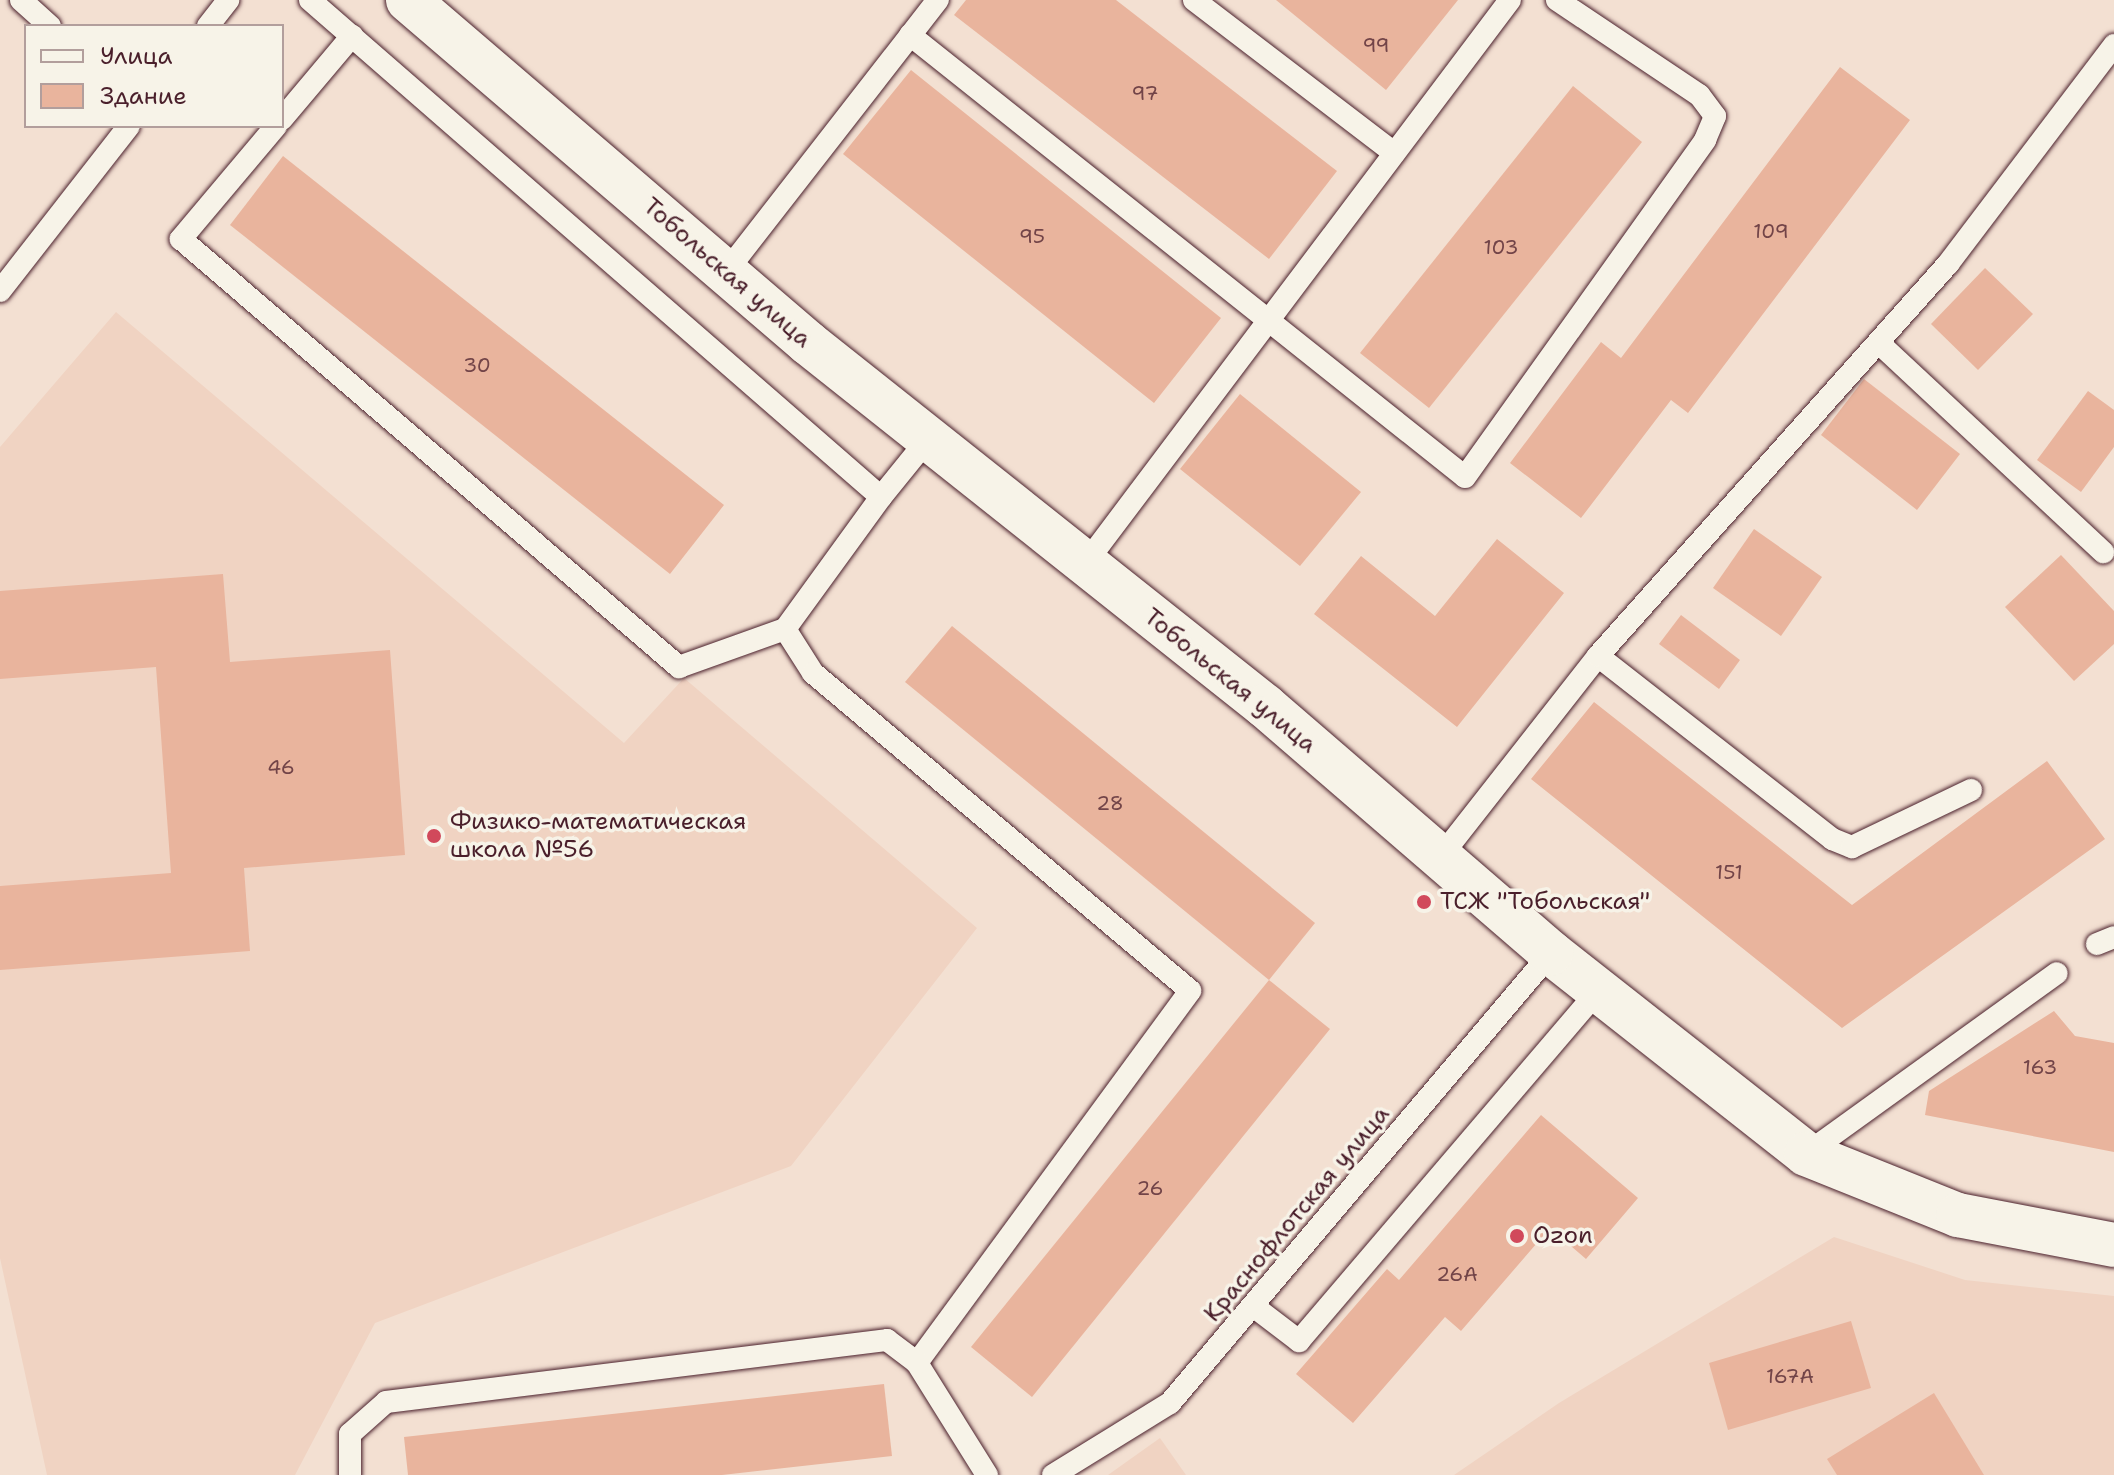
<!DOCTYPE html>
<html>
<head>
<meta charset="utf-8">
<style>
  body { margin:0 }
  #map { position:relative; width:2114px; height:1475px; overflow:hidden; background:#f3e0d2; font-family:"Shantell Sans",sans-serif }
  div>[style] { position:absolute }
  .built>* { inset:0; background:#f0d3c2 }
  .building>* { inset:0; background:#e9b49d }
  .roads { filter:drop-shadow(0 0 2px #4a1f2b) drop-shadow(0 0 2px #4a1f2b) }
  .service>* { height:22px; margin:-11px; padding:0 11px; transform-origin:11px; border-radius:11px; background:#f7f3e8 }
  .minor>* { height:44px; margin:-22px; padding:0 22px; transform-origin:22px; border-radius:22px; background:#f7f3e8 }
  .tertiary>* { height:44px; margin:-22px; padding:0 22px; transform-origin:22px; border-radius:22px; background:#f7f3e8 }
  .dots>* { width:22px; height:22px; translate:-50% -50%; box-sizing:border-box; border:4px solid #f7f3e8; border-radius:50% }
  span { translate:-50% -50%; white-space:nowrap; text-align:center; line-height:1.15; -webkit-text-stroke:7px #f7f3e8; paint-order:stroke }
  .number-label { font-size:20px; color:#724448 }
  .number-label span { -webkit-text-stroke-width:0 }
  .street-label { font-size:24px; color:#4a1f2b }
  .poi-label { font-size:24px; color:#4a1f2b }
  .left { translate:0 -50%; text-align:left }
  .legend { position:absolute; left:24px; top:24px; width:260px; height:104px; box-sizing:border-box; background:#f7f3e8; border:2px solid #b29e9c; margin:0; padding:10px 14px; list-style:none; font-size:24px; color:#4a1f2b }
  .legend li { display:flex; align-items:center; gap:16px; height:40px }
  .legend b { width:40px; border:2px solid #b29e9c }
</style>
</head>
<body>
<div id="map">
  <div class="built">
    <div style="clip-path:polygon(116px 312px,624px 743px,684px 678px,977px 928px,791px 1166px,375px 1323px,295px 1475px,47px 1475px,0 1258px,0 447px)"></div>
    <div style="clip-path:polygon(1834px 1237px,1965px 1280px,2114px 1296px,2114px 1475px,1454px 1475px,1559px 1403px)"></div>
    <div style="clip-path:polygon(1160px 1438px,1186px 1475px,1108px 1475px)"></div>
  </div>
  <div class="building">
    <div style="clip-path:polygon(966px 0,1116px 0,1337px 171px,1269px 259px,954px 15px)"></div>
    <div style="clip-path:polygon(1276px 0,1458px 0,1386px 90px)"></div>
    <div style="clip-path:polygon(1840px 67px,1910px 120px,1688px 413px,1671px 400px,1581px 518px,1510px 463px,1601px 342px,1621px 358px)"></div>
    <div style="clip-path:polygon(911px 70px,1221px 318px,1154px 403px,843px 154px)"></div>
    <div style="clip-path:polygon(1573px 86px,1642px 142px,1429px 408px,1360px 353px)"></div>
    <div style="clip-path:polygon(283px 156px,724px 505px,670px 574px,230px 225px)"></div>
    <div style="clip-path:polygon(1985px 268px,2033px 314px,1978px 370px,1931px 324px)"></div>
    <div style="clip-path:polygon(1864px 379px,1960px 454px,1917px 510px,1821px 435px)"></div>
    <div style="clip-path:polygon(2088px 391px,2114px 410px,2114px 447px,2081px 492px,2037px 460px)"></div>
    <div style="clip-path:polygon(1240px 394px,1361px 492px,1300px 566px,1180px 469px)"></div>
    <div style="clip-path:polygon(1754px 529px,1822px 577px,1781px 636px,1713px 588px)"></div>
    <div style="clip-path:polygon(1497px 539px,1564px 593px,1457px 727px,1314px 614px,1361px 556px,1435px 616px)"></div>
    <div style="clip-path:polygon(2061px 555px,2114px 611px,2114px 644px,2074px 681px,2005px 607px)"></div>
    <div style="clip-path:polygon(223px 574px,230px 662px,390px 650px,405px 855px,244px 868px,250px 951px,0 970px,0 886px,171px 873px,156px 667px,0 679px,0 591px)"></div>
    <div style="clip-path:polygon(1681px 615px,1740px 660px,1719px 689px,1659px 644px)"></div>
    <div style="clip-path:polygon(952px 626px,1315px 923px,1269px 980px,905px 682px)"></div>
    <div style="clip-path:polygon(1594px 702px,1852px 905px,2047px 761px,2105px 839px,1842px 1028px,1531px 779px)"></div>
    <div style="clip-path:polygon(1269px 980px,1330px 1029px,1032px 1397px,971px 1347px)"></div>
    <div style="clip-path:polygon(2054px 1011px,2075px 1036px,2114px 1043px,2114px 1152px,1925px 1115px,1929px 1091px)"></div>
    <div style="clip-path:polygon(1541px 1115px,1638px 1198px,1586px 1259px,1550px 1228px,1461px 1331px,1445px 1317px,1353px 1423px,1296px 1374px,1387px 1269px,1399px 1280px)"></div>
    <div style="clip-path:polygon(1851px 1321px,1871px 1388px,1728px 1430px,1709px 1363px)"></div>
    <div style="clip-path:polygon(884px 1384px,892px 1456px,722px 1475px,408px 1475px,404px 1437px)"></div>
    <div style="clip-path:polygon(1934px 1393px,1984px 1475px,1837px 1475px,1827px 1459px)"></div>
  </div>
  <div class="roads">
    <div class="service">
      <div style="left:21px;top:0;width:39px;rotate:42deg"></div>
      <div style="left:310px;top:0;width:757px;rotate:41.04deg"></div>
      <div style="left:881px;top:497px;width:163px;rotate:126deg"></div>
      <div style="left:785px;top:629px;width:52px;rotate:57.5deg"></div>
      <div style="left:813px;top:673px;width:493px;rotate:40.1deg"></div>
      <div style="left:1190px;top:991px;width:461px;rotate:126.3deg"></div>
      <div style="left:917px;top:1363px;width:132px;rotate:58deg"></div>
      <div style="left:1194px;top:0;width:252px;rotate:37.4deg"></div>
      <div style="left:208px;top:26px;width:33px;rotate:-52deg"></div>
      <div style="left:910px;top:35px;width:709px;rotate:38.53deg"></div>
      <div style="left:1465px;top:477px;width:414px;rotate:-54.5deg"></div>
      <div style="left:1705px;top:140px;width:26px;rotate:-67deg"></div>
      <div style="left:1715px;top:116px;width:26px;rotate:-127deg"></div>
      <div style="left:1699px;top:95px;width:171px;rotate:-146.2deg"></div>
      <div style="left:282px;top:119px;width:109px;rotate:-49.9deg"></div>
      <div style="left:276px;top:126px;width:148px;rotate:130.1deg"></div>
      <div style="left:181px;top:239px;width:657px;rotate:40.68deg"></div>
      <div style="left:679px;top:667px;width:113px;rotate:-19.7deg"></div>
      <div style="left:726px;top:272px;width:345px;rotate:-52.1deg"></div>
      <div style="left:0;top:291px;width:209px;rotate:-52deg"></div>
      <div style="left:1881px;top:345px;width:304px;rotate:43deg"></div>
      <div style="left:881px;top:497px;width:75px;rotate:-51deg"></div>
      <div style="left:1085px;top:564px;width:706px;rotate:-53deg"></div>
      <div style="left:1598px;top:656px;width:297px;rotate:38deg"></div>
      <div style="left:1832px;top:839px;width:22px;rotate:22deg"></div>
      <div style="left:1852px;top:847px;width:132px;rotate:-25.6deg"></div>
      <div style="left:1438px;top:860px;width:259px;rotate:-51.9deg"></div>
      <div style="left:1598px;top:656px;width:526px;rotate:-48.24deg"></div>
      <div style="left:1948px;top:264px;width:275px;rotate:-52.8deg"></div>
      <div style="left:2097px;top:944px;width:18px;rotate:-22deg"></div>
      <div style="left:1806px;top:1154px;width:309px;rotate:-35.8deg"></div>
      <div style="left:1253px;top:1306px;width:58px;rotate:37.3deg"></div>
      <div style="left:1299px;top:1341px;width:459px;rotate:-49.5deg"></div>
      <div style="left:350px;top:1475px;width:41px;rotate:-90deg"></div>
      <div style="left:350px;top:1434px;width:48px;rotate:-41.6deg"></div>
      <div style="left:386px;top:1402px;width:505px;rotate:-7.05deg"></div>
      <div style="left:887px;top:1340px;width:38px;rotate:37deg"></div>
      <div style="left:1053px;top:1475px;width:137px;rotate:-31.6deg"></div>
      <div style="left:1170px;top:1403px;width:590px;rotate:-49.75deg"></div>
    </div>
    <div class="minor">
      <div style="left:1551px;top:953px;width:325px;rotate:38.2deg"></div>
      <div style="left:1806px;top:1154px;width:164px;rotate:21.9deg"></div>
      <div style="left:1958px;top:1215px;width:159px;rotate:10.9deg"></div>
    </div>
    <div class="tertiary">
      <div style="left:408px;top:0;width:527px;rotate:40.61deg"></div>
      <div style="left:808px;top:343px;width:584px;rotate:38.46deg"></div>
      <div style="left:1265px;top:706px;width:378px;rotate:40.8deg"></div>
    </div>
  </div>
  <div class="dots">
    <div style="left:434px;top:836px;background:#d1495b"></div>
    <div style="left:1424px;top:902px;background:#d1495b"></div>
    <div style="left:1517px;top:1236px;background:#d1495b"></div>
  </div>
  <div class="number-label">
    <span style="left:1376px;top:45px">99</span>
    <span style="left:1145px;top:93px">97</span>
    <span style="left:1771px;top:231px">109</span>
    <span style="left:1032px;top:236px">95</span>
    <span style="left:1501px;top:247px">103</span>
    <span style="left:477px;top:365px">30</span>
    <span style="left:281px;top:767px">46</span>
    <span style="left:1110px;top:803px">28</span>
    <span style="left:1729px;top:872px">151</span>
    <span style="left:2040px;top:1067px">163</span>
    <span style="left:1150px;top:1188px">26</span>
    <span style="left:1457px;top:1274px">26А</span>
    <span style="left:1790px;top:1376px">167А</span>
  </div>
  <div class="street-label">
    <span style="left:727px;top:273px;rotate:41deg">Тобольская улица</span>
    <span style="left:1230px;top:681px;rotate:39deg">Тобольская улица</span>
    <span style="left:1297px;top:1214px;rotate:-50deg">Краснофлотская улица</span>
  </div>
  <div class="poi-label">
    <span class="left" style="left:450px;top:836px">Физико-математическая<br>школа №56</span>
    <span class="left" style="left:1440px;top:902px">ТСЖ "Тобольская"</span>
    <span class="left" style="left:1533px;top:1236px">Ozon</span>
  </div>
  <ul class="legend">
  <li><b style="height:10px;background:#f7f3e8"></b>Улица</li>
  <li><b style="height:22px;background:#e9b49d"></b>Здание</li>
  </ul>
</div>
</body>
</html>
